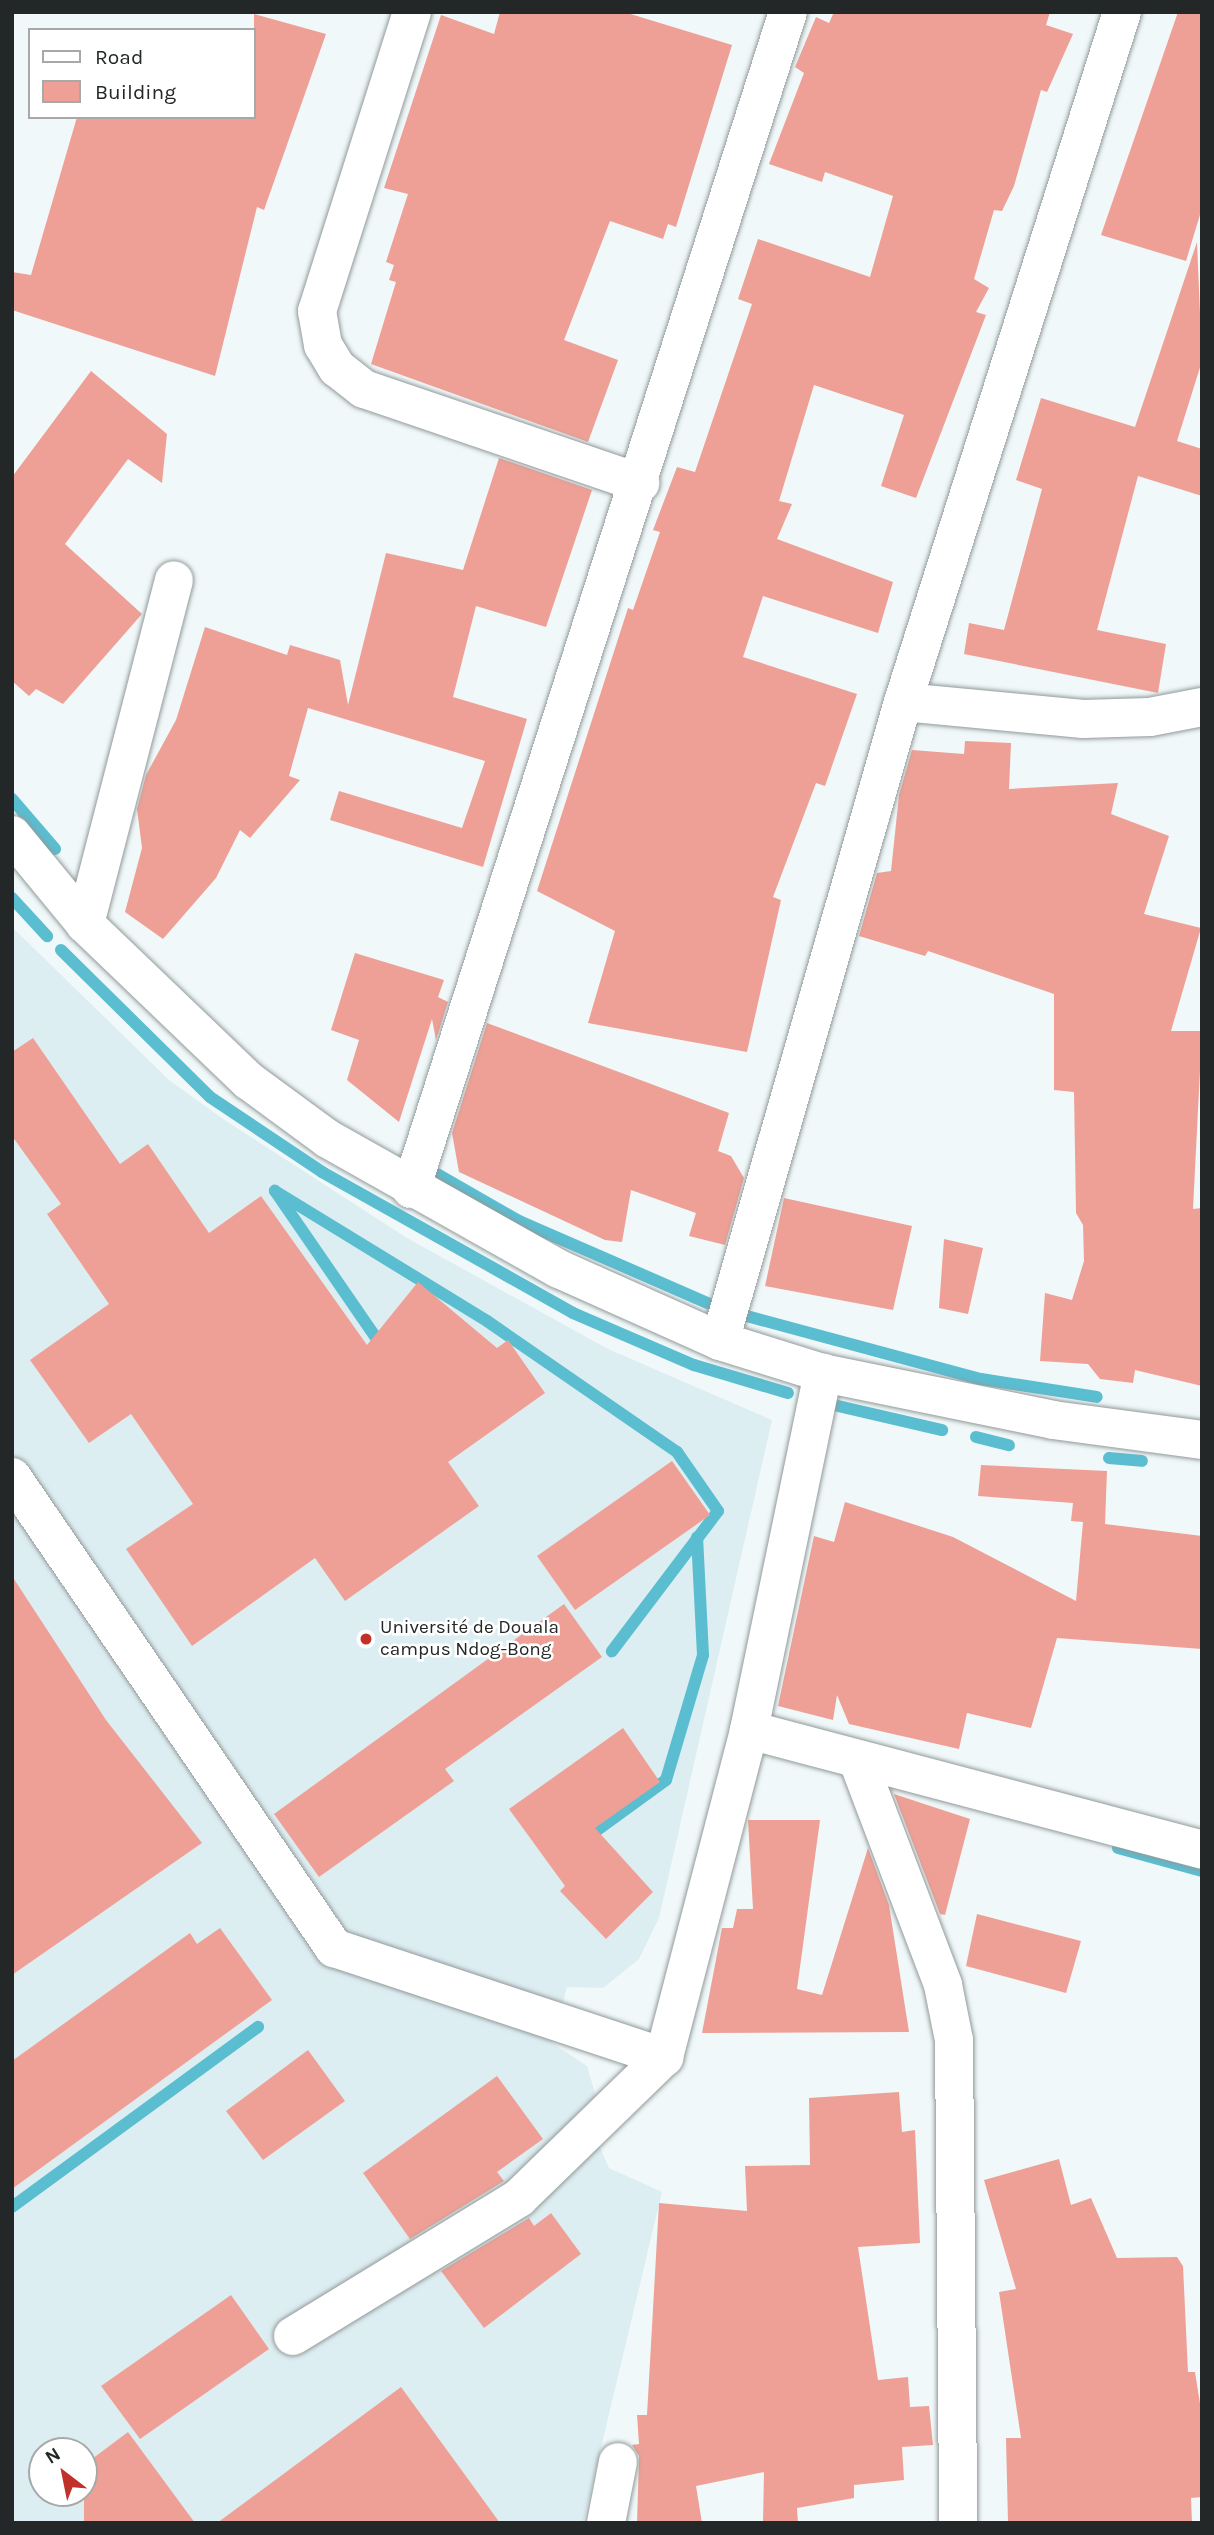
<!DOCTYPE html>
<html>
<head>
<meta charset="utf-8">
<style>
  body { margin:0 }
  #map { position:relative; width:1214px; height:2535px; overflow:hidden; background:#f0f8f9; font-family:Karla,sans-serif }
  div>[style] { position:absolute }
  .built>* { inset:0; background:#ddeef2 }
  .stream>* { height:12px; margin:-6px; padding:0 6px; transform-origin:6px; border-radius:6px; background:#5bbdd0 }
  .building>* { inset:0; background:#eea096 }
  .roads { filter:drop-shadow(0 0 2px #92999a) drop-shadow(0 0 2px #92999a) }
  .street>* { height:38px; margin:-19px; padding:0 19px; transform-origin:19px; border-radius:19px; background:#fff }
  .secondary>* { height:38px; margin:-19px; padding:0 19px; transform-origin:19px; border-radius:19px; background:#fff }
  .dots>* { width:19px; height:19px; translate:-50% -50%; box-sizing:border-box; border:4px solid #fff; border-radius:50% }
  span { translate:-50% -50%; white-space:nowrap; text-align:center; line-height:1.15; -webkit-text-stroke:5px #fff; paint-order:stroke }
  .poi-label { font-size:19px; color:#242727 }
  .left { translate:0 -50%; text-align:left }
  .frame { position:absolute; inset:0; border:14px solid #242727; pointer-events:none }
  .legend { position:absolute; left:28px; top:28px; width:228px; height:91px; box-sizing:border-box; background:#fff; border:2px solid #a7a9a9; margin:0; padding:9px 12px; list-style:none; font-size:21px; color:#242727 }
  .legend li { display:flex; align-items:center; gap:14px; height:35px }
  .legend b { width:35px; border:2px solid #a7a9a9 }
  .north { position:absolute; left:28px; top:2437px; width:70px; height:70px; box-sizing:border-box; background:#fff; border:2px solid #a7a9a9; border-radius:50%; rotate:328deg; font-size:19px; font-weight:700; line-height:28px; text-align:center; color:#242727 }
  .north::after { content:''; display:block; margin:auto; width:24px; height:32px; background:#bf3129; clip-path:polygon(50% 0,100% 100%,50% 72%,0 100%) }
</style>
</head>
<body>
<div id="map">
  <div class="built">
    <div style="clip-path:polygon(evenodd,12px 927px,169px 1080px,223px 1119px,407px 1238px,608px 1349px,772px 1420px,659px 1918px,639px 1959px,603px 1988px,567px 1987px,552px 2043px,587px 2066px,599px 2107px,591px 2127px,609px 2168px,662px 2192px,583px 2523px,12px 2523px,12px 927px,42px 2451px,84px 2451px,84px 2493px,42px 2493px,42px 2451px)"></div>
  </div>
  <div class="stream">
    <div style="left:12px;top:799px;width:66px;rotate:49.3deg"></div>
    <div style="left:12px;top:898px;width:52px;rotate:47.4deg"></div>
    <div style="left:61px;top:950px;width:209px;rotate:44.6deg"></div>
    <div style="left:210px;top:1097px;width:135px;rotate:33.8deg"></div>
    <div style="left:322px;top:1172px;width:288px;rotate:29.3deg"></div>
    <div style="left:573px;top:1313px;width:132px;rotate:23.3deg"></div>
    <div style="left:694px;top:1365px;width:98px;rotate:16.6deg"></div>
    <div style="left:437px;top:1174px;width:95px;rotate:29.8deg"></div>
    <div style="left:519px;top:1221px;width:206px;rotate:23.5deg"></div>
    <div style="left:743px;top:1315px;width:246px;rotate:15.1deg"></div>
    <div style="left:981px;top:1379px;width:117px;rotate:8.8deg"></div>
    <div style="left:383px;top:1348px;width:191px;rotate:-124.5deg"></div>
    <div style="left:275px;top:1191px;width:249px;rotate:31.5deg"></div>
    <div style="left:487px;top:1321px;width:231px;rotate:34.6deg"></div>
    <div style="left:677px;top:1452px;width:72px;rotate:55.2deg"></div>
    <div style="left:718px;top:1511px;width:176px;rotate:127.1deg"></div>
    <div style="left:838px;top:1406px;width:107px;rotate:13deg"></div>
    <div style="left:976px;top:1437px;width:34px;rotate:14deg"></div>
    <div style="left:1109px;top:1458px;width:33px;rotate:5deg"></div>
    <div style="left:585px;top:1839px;width:100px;rotate:-36.1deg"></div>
    <div style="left:666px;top:1780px;width:130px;rotate:-73.5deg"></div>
    <div style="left:703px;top:1655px;width:118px;rotate:-92.9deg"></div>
    <div style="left:1118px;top:1848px;width:87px;rotate:15.3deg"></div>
    <div style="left:12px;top:2207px;width:305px;rotate:-36.2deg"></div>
  </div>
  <div class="building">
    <div style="clip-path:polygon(500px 12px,624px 12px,732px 45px,676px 227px,668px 224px,663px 239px,610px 221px,564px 340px,618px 360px,588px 442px,371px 364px,396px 282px,389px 280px,394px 265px,386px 262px,408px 194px,384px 188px,441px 15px,494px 34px)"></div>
    <div style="clip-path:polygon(834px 12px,1050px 12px,1046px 25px,1073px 34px,1047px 92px,1041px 90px,1014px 186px,1002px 211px,994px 210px,974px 279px,989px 288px,976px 312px,986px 315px,916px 498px,881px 486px,904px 415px,814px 385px,779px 501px,792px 504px,777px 539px,893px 582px,878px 633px,763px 596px,743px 657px,857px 694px,825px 786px,816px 783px,773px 897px,781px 900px,747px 1052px,588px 1023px,615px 931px,537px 891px,628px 608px,633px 610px,660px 532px,653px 530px,677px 467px,695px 472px,752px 304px,738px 299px,758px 239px,870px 277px,893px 196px,825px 172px,822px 182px,769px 164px,804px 73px,795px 67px,816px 17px,829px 23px)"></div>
    <div style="clip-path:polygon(1178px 12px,1202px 12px,1202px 208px,1186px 261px,1101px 235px)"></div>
    <div style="clip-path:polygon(254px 14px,326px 34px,264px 210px,257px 207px,215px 376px,12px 310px,12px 272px,31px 275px,77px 117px,254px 117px)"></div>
    <div style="clip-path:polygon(1197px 242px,1202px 361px,1177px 441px,1202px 449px,1202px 496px,1138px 476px,1097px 630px,1166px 644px,1158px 693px,964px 654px,969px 623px,1004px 630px,1042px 489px,1016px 480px,1041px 398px,1135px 427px)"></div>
    <div style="clip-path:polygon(91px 371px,167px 434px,162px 483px,128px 459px,65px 544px,142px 614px,63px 704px,36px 689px,29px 696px,12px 681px,12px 477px)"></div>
    <div style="clip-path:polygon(499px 458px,592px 490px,546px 627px,476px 606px,453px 697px,527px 719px,483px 867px,330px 820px,339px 791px,462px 828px,485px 761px,308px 708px,289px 776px,300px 780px,250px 838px,240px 830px,216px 878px,163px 939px,125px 912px,142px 848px,137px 809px,146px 775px,176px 720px,205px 627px,287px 655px,290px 645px,340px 660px,348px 705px,386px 553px,463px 570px)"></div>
    <div style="clip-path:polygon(965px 741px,1011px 743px,1009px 789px,1118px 783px,1111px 814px,1169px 836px,1144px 914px,1201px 928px,1171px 1031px,1202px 1031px,1193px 1209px,1202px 1208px,1202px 1386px,1135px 1370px,1133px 1383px,1100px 1379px,1088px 1364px,1040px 1361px,1045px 1293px,1072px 1300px,1084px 1261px,1083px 1225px,1076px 1213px,1074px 1092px,1054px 1090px,1054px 994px,928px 951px,925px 956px,859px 936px,877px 873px,891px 871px,899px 795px,912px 750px,964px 754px)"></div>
    <div style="clip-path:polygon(355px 953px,444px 980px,438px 997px,448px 1002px,436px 1040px,432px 1019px,399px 1122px,347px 1080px,359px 1040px,331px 1030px)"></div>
    <div style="clip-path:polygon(487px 1023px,729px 1113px,718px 1151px,731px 1156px,744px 1178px,725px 1245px,689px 1236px,696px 1213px,631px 1190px,622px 1242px,605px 1240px,459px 1172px,452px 1133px)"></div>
    <div style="clip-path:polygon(33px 1038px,120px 1164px,148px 1144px,209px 1233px,261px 1196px,367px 1345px,418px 1282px,497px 1348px,508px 1340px,545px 1393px,448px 1462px,479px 1506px,345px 1601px,315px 1558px,192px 1646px,126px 1549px,193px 1504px,131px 1414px,89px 1443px,30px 1360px,109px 1304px,47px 1214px,61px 1204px,12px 1136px,12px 1052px)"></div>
    <div style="clip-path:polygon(784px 1198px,912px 1226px,893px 1310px,765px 1286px)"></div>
    <div style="clip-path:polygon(944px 1239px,983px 1248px,968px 1314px,939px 1308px)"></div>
    <div style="clip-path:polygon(672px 1461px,710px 1515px,575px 1610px,537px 1556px)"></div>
    <div style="clip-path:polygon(981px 1465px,1107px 1471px,1105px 1524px,1202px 1536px,1202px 1649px,1057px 1638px,1031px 1728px,967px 1713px,959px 1749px,849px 1724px,837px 1695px,833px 1720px,778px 1706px,814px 1536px,834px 1542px,845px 1502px,953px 1537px,1076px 1601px,1083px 1522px,1071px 1521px,1073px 1503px,978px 1496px)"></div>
    <div style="clip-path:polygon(12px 1576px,106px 1720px,202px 1843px,12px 1975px)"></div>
    <div style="clip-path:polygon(564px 1604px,602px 1657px,445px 1769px,454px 1781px,319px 1877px,274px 1814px)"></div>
    <div style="clip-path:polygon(623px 1728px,660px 1782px,595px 1828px,653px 1892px,606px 1939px,560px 1891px,565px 1886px,509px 1809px)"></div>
    <div style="clip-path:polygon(894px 1794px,970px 1819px,945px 1915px,940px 1914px)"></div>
    <div style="clip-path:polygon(748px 1820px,820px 1820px,797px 1989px,822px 1995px,868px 1848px,889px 1905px,909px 2032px,702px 2033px,722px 1928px,733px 1928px,737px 1909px,753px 1909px)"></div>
    <div style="clip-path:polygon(977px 1914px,1081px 1941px,1066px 1993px,966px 1966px)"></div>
    <div style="clip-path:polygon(220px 1928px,272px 2000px,12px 2189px,12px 2061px,190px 1933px,197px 1944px)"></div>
    <div style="clip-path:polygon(308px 2050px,345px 2101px,263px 2160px,226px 2111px)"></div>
    <div style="clip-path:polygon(497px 2076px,543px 2139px,497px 2172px,504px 2181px,410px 2239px,363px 2173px)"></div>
    <div style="clip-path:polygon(899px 2092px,902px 2132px,915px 2130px,920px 2243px,858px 2247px,878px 2380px,908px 2377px,910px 2407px,929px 2406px,933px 2445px,902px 2447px,904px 2480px,854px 2485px,854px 2498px,797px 2508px,798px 2523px,763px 2523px,764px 2472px,696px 2486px,702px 2523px,637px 2523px,639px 2456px,632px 2445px,639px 2444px,637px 2415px,647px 2415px,659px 2203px,747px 2211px,745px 2166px,810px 2165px,809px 2098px)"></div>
    <div style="clip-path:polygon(1059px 2159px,1071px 2205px,1091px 2198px,1117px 2258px,1177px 2257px,1183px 2266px,1188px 2372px,1195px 2372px,1202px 2416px,1202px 2497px,1191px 2498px,1192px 2523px,1008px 2523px,1006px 2438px,1021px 2438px,999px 2292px,1016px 2289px,984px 2180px)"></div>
    <div style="clip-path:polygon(551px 2213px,581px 2254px,484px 2328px,441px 2271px,529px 2218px,534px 2226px)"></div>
    <div style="clip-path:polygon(231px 2295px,269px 2349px,140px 2439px,101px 2386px)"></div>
    <div style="clip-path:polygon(401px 2387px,500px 2523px,217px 2523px)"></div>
    <div style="clip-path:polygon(128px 2432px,195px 2523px,84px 2523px,84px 2465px)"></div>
  </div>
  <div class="roads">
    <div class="street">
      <div style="left:412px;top:12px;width:314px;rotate:107.6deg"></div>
      <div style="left:317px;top:311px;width:35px;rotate:80deg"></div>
      <div style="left:323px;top:345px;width:27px;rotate:59deg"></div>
      <div style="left:337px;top:368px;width:34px;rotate:38deg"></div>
      <div style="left:364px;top:389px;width:292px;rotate:18.8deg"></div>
      <div style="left:903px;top:702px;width:181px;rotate:5.4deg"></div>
      <div style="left:1083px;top:719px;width:67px;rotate:-1.7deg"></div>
      <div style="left:1150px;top:717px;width:53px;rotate:-10.9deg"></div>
      <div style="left:85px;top:924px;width:355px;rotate:-75.5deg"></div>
      <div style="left:411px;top:1189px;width:1236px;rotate:-72.24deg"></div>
      <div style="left:720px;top:1341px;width:665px;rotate:-74.02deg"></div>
      <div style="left:903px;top:702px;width:724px;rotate:-72.39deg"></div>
      <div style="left:12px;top:1477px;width:571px;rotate:55.64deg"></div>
      <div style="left:334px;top:1948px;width:348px;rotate:18.3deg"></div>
      <div style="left:749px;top:1730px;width:469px;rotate:14.8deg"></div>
      <div style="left:858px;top:1761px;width:240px;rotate:69.2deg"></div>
      <div style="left:943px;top:1985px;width:56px;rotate:78.7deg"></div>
      <div style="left:954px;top:2040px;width:483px;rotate:89.5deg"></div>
      <div style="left:293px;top:2336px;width:265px;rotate:-31.4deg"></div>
      <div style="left:519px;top:2198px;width:202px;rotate:-44.2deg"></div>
      <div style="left:664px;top:2057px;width:338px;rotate:-75.4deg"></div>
      <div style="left:749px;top:1730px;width:365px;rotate:-78.3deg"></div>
      <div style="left:606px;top:2523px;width:62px;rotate:-78.9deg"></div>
    </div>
    <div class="secondary">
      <div style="left:12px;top:835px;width:115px;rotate:50.6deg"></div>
      <div style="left:85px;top:924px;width:227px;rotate:43.8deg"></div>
      <div style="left:249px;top:1081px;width:98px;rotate:36.3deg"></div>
      <div style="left:328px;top:1139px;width:265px;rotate:29.4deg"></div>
      <div style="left:559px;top:1269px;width:176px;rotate:24.1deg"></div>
      <div style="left:720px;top:1341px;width:108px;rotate:17.3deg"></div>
      <div style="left:823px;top:1373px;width:235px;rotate:11.5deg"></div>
      <div style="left:1053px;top:1420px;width:150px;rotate:7.6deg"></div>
    </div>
  </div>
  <div class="dots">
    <div style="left:366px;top:1639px;background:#bf3129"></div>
  </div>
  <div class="poi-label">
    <span class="left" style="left:380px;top:1639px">Université de Douala<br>campus Ndog-Bong</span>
  </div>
  <div class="frame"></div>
  <ul class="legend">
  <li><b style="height:9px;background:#fff"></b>Road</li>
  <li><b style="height:19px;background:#eea096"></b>Building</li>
  </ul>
  <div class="north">N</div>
</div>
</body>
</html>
